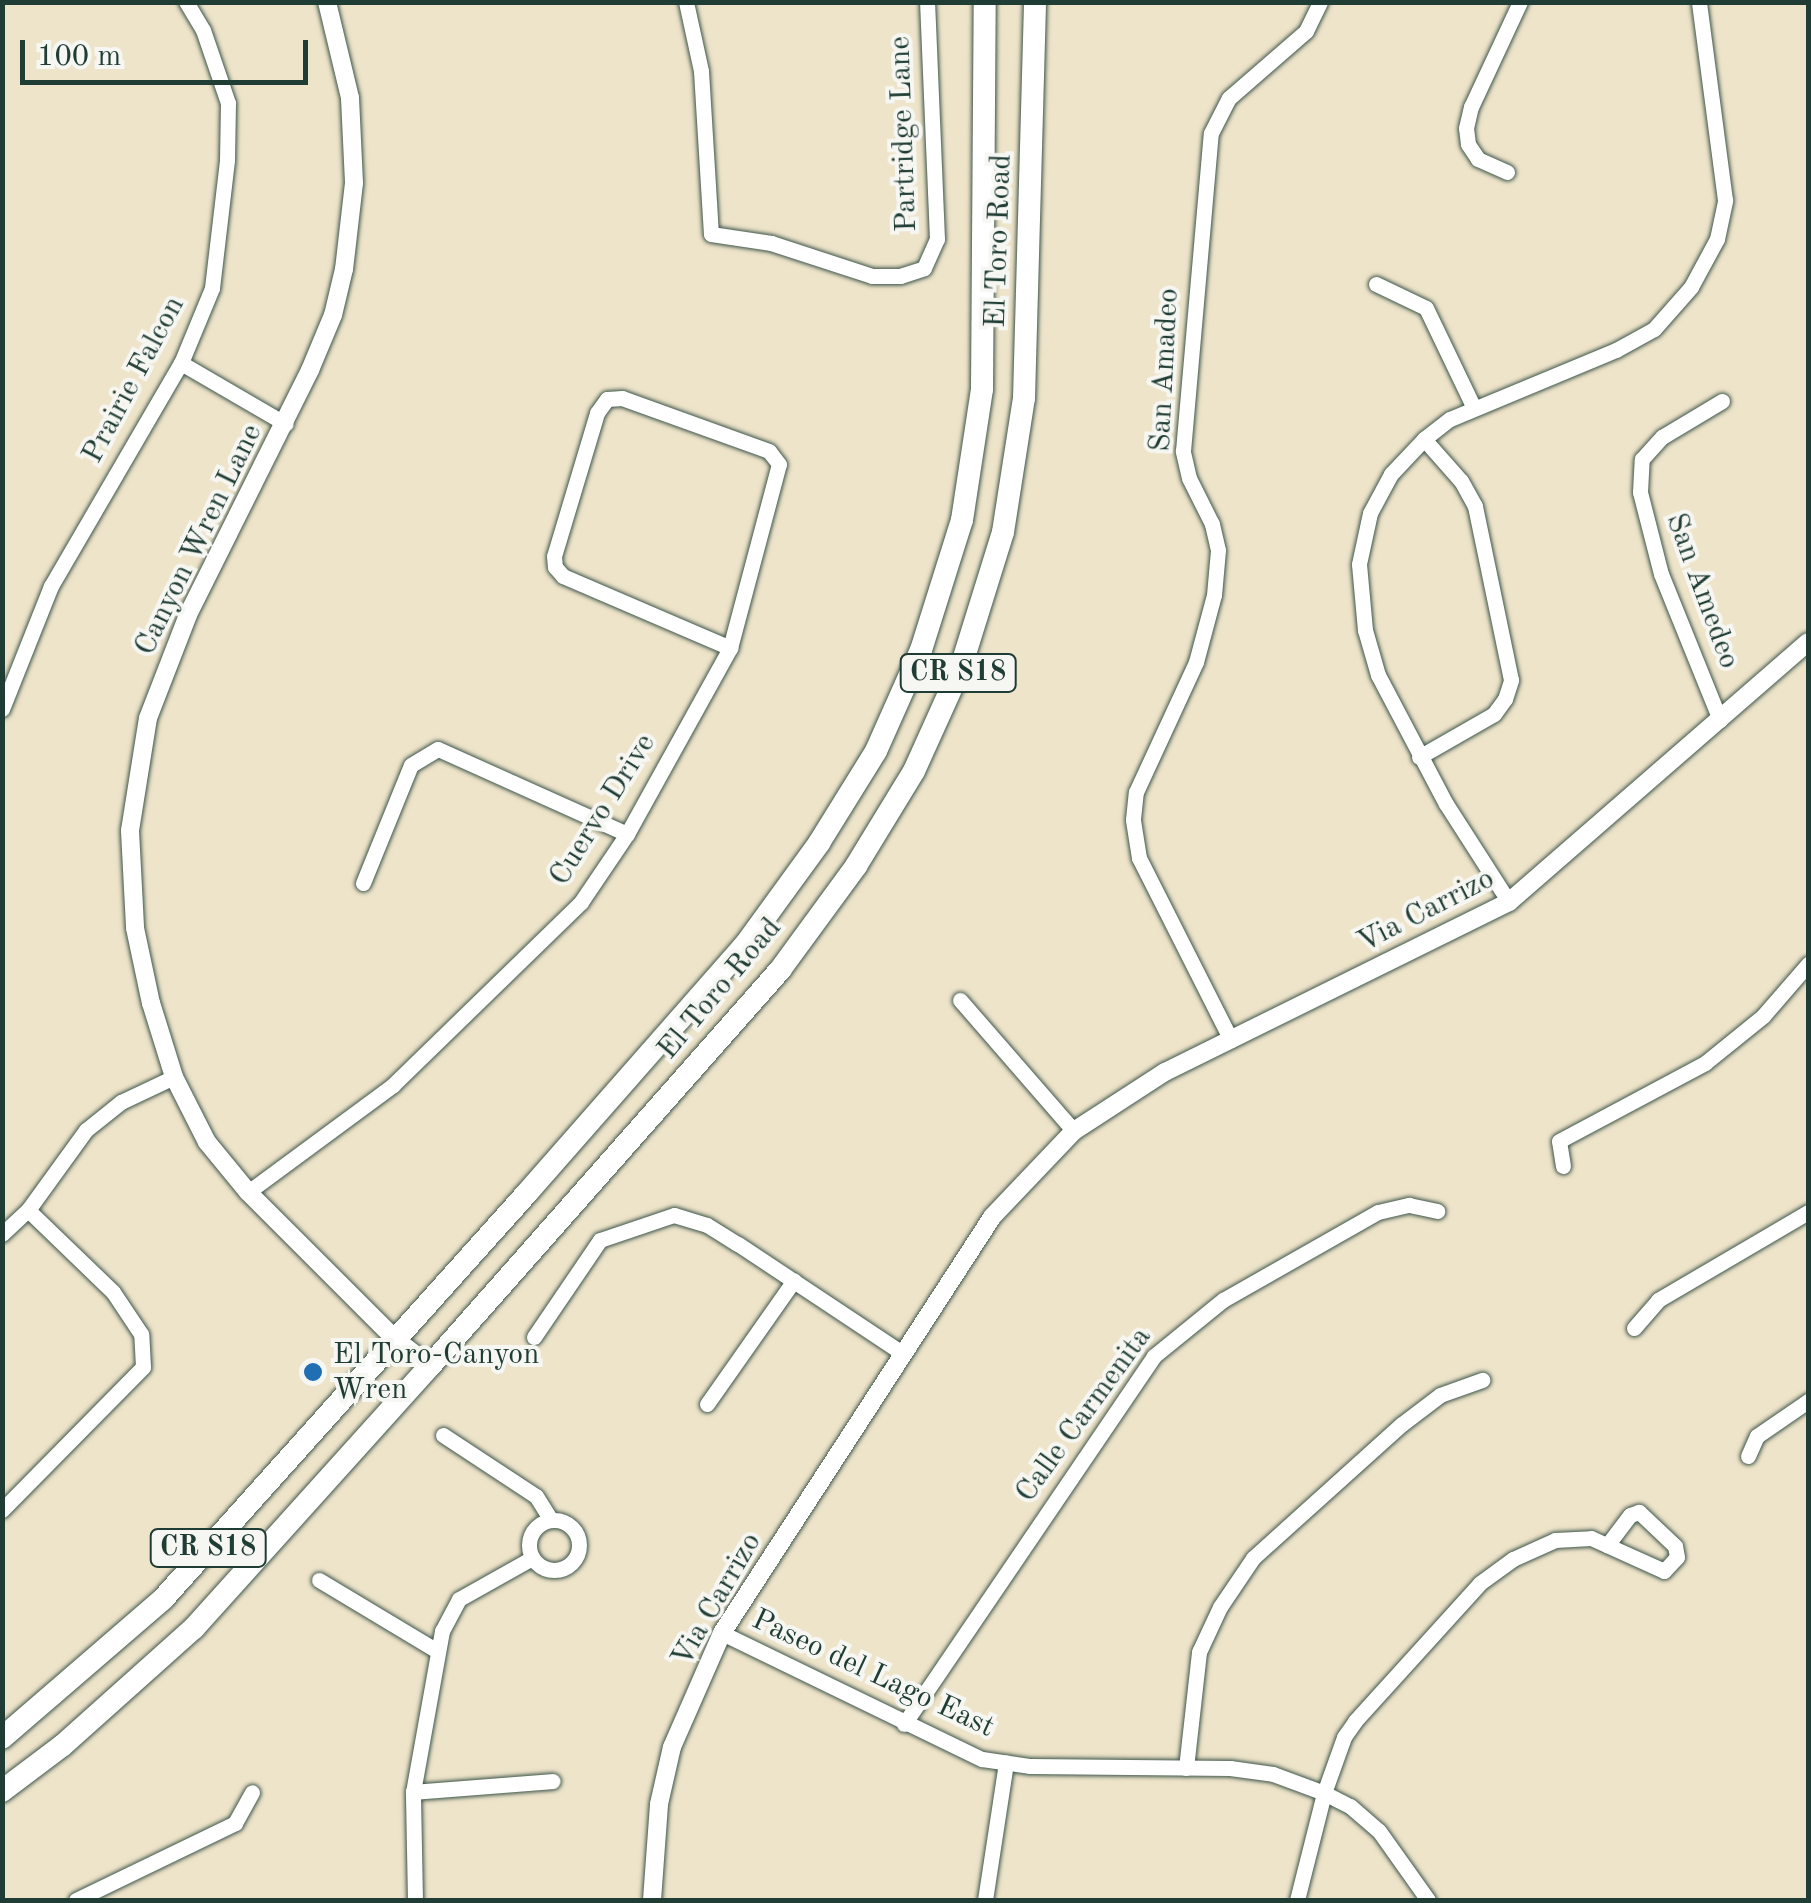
<!DOCTYPE html>
<html>
<head>
<meta charset="utf-8">
<style>
  body { margin:0 }
  #map { position:relative; width:1811px; height:1903px; overflow:hidden; background:#eee4ca; font-family:"Old Standard TT",serif }
  div>[style] { position:absolute }
  .roads { filter:drop-shadow(0 0 2px #3e564a) drop-shadow(0 0 2px #3e564a) }
  .minor>* { height:15px; margin:-7.5px; padding:0 7.5px; transform-origin:7.5px; border-radius:7.5px; background:#fff }
  .minor>.ring { margin:-7.5px; padding:0; box-sizing:content-box; background:none; border:15px solid #fff; border-radius:50% }
  .tertiary>* { height:18px; margin:-9px; padding:0 9px; transform-origin:9px; border-radius:9px; background:#fff }
  .primary>* { height:22px; margin:-11px; padding:0 11px; transform-origin:11px; border-radius:11px; background:#fff }
  .dots>* { width:28px; height:28px; translate:-50% -50%; box-sizing:border-box; border:5px solid #f6f6f2; border-radius:50% }
  span { translate:-50% -50%; white-space:nowrap; text-align:center; line-height:1.15; -webkit-text-stroke:8px #f6f6f2; paint-order:stroke }
  .shield-label span { padding:2px 8px; background:#f6f6f2; border:2px solid; border-radius:8px; -webkit-text-stroke-width:0 }
  .shield-label { font-size:28px; color:#1f3d34; font-weight:700 }
  .street-label { font-size:30px; color:#1f3d34 }
  .poi-label { font-size:30px; color:#1f3d34 }
  .left { translate:0 -50%; text-align:left }
  .frame { position:absolute; inset:0; border:5px solid #1f3d34; pointer-events:none }
  .scale { position:absolute; left:20px; top:40px; width:288px; height:45px; box-sizing:border-box; border:5px solid #1f3d34; border-top:0; padding-left:12px; font-size:30px; line-height:35px; white-space:nowrap; color:#1f3d34; -webkit-text-stroke:8px #f6f6f2; paint-order:stroke }
</style>
</head>
<body>
<div id="map">
  <div class="roads">
    <div class="minor">
      <div style="left:686px;top:2px;width:71px;rotate:77.7deg"></div>
      <div style="left:701px;top:71px;width:163px;rotate:86.5deg"></div>
      <div style="left:711px;top:234px;width:61px;rotate:8.5deg"></div>
      <div style="left:771px;top:243px;width:106px;rotate:18.1deg"></div>
      <div style="left:872px;top:276px;width:28px"></div>
      <div style="left:900px;top:276px;width:25px;rotate:-18deg"></div>
      <div style="left:924px;top:268px;width:32px;rotate:-66deg"></div>
      <div style="left:937px;top:239px;width:237px;rotate:-92.4deg"></div>
      <div style="left:1507px;top:172px;width:32px;rotate:-156deg"></div>
      <div style="left:1478px;top:159px;width:18px;rotate:-124deg"></div>
      <div style="left:1468px;top:144px;width:16px;rotate:-97deg"></div>
      <div style="left:1466px;top:128px;width:22px;rotate:-77deg"></div>
      <div style="left:1471px;top:107px;width:116px;rotate:-65deg"></div>
      <div style="left:1376px;top:284px;width:55px;rotate:25.6deg"></div>
      <div style="left:1426px;top:308px;width:111px;rotate:64.4deg"></div>
      <div style="left:181px;top:363px;width:121px;rotate:30.2deg"></div>
      <div style="left:2px;top:709px;width:132px;rotate:-68.3deg"></div>
      <div style="left:51px;top:586px;width:258px;rotate:-59.8deg"></div>
      <div style="left:181px;top:363px;width:81px;rotate:-67.5deg"></div>
      <div style="left:212px;top:288px;width:129px;rotate:-83.3deg"></div>
      <div style="left:227px;top:160px;width:57px;rotate:-89deg"></div>
      <div style="left:228px;top:103px;width:77px;rotate:-108.9deg"></div>
      <div style="left:203px;top:30px;width:33px;rotate:-121deg"></div>
      <div style="left:1720px;top:720px;width:157px;rotate:-112deg"></div>
      <div style="left:1661px;top:574px;width:85px;rotate:-104.4deg"></div>
      <div style="left:1640px;top:492px;width:33px;rotate:-87deg"></div>
      <div style="left:1642px;top:459px;width:30px;rotate:-48deg"></div>
      <div style="left:1662px;top:437px;width:70px;rotate:-31deg"></div>
      <div style="left:1419px;top:757px;width:86px;rotate:-29.8deg"></div>
      <div style="left:1494px;top:714px;width:19px;rotate:-54deg"></div>
      <div style="left:1505px;top:699px;width:20px;rotate:-72deg"></div>
      <div style="left:1511px;top:680px;width:178px;rotate:-101.7deg"></div>
      <div style="left:1475px;top:506px;width:29px;rotate:-119deg"></div>
      <div style="left:1461px;top:481px;width:56px;rotate:-131.4deg"></div>
      <div style="left:363px;top:883px;width:127px;rotate:-67.9deg"></div>
      <div style="left:411px;top:765px;width:31px;rotate:-31deg"></div>
      <div style="left:438px;top:749px;width:207px;rotate:24.2deg"></div>
      <div style="left:1509px;top:902px;width:117px;rotate:-122.7deg"></div>
      <div style="left:1446px;top:804px;width:146px;rotate:-117.8deg"></div>
      <div style="left:1378px;top:675px;width:47px;rotate:-106.1deg"></div>
      <div style="left:1365px;top:630px;width:66px;rotate:-95.2deg"></div>
      <div style="left:1359px;top:564px;width:52px;rotate:-77.8deg"></div>
      <div style="left:1370px;top:513px;width:44px;rotate:-61.7deg"></div>
      <div style="left:1391px;top:474px;width:48px;rotate:-46.7deg"></div>
      <div style="left:1424px;top:439px;width:33px;rotate:-38deg"></div>
      <div style="left:1450px;top:419px;width:180px;rotate:-22.6deg"></div>
      <div style="left:1616px;top:350px;width:43px;rotate:-28.9deg"></div>
      <div style="left:1654px;top:329px;width:56px;rotate:-48.6deg"></div>
      <div style="left:1691px;top:287px;width:55px;rotate:-61.6deg"></div>
      <div style="left:1717px;top:239px;width:40px;rotate:-78deg"></div>
      <div style="left:1725px;top:200px;width:200px;rotate:-97.5deg"></div>
      <div style="left:960px;top:1000px;width:174px;rotate:49deg"></div>
      <div style="left:1231px;top:1040px;width:204px;rotate:-116.8deg"></div>
      <div style="left:1139px;top:858px;width:39px;rotate:-99deg"></div>
      <div style="left:1133px;top:819px;width:27px;rotate:-84deg"></div>
      <div style="left:1136px;top:792px;width:143px;rotate:-65.2deg"></div>
      <div style="left:1196px;top:662px;width:69px;rotate:-75deg"></div>
      <div style="left:1214px;top:595px;width:45px;rotate:-84.9deg"></div>
      <div style="left:1218px;top:550px;width:27px;rotate:-103deg"></div>
      <div style="left:1212px;top:524px;width:51px;rotate:-116.6deg"></div>
      <div style="left:1189px;top:478px;width:28px;rotate:-103deg"></div>
      <div style="left:1183px;top:451px;width:319px;rotate:-85deg"></div>
      <div style="left:1211px;top:133px;width:39px;rotate:-63deg"></div>
      <div style="left:1229px;top:98px;width:102px;rotate:-41deg"></div>
      <div style="left:1306px;top:31px;width:32px;rotate:-64deg"></div>
      <div style="left:1563px;top:1166px;width:25px;rotate:-99deg"></div>
      <div style="left:1559px;top:1141px;width:166px;rotate:-28.1deg"></div>
      <div style="left:1705px;top:1063px;width:75px;rotate:-39deg"></div>
      <div style="left:1763px;top:1016px;width:69px;rotate:-49.1deg"></div>
      <div style="left:248px;top:1192px;width:180px;rotate:-36.4deg"></div>
      <div style="left:393px;top:1085px;width:262px;rotate:-44.2deg"></div>
      <div style="left:581px;top:902px;width:82px;rotate:-55.9deg"></div>
      <div style="left:627px;top:834px;width:213px;rotate:-61deg"></div>
      <div style="left:730px;top:648px;width:190px;rotate:-75.1deg"></div>
      <div style="left:779px;top:464px;width:16px;rotate:-128deg"></div>
      <div style="left:769px;top:451px;width:156px;rotate:-160.2deg"></div>
      <div style="left:622px;top:398px;width:15px;rotate:176deg"></div>
      <div style="left:607px;top:399px;width:17px;rotate:126deg"></div>
      <div style="left:597px;top:413px;width:149px;rotate:106.7deg"></div>
      <div style="left:554px;top:556px;width:11px;rotate:85deg"></div>
      <div style="left:555px;top:567px;width:12px;rotate:48deg"></div>
      <div style="left:563px;top:576px;width:182px;rotate:23.3deg"></div>
      <div style="left:2px;top:1234px;width:35px;rotate:-43deg"></div>
      <div style="left:28px;top:1210px;width:99px;rotate:-54.1deg"></div>
      <div style="left:86px;top:1130px;width:45px;rotate:-38.7deg"></div>
      <div style="left:121px;top:1102px;width:59px;rotate:-25.3deg"></div>
      <div style="left:1634px;top:1328px;width:37px;rotate:-49deg"></div>
      <div style="left:1658px;top:1300px;width:174px;rotate:-30.4deg"></div>
      <div style="left:534px;top:1337px;width:117px;rotate:-55.8deg"></div>
      <div style="left:600px;top:1240px;width:78px;rotate:-18.7deg"></div>
      <div style="left:674px;top:1215px;width:34px;rotate:17deg"></div>
      <div style="left:707px;top:1225px;width:36px;rotate:32deg"></div>
      <div style="left:738px;top:1244px;width:197px;rotate:33.6deg"></div>
      <div style="left:707px;top:1404px;width:151px;rotate:-54.9deg"></div>
      <div style="left:443px;top:1435px;width:111px;rotate:33.3deg"></div>
      <div style="left:536px;top:1496px;width:28px;rotate:58deg"></div>
      <div style="left:1748px;top:1456px;width:22px;rotate:-66deg"></div>
      <div style="left:1757px;top:1436px;width:62px;rotate:-34.5deg"></div>
      <div style="left:2px;top:1510px;width:201px;rotate:-45.4deg"></div>
      <div style="left:143px;top:1367px;width:33px;rotate:-93deg"></div>
      <div style="left:141px;top:1334px;width:50px;rotate:-123.7deg"></div>
      <div style="left:113px;top:1292px;width:118px;rotate:-136deg"></div>
      <div class="ring" style="left:529px;top:1520px;width:35px;height:35px"></div>
      <div style="left:319px;top:1580px;width:138px;rotate:31deg"></div>
      <div style="left:722px;top:1633px;width:289px;rotate:25.9deg"></div>
      <div style="left:982px;top:1759px;width:49px;rotate:8.3deg"></div>
      <div style="left:1030px;top:1766px;width:200px;rotate:0.6deg"></div>
      <div style="left:1230px;top:1768px;width:43px;rotate:7.9deg"></div>
      <div style="left:1273px;top:1774px;width:54px;rotate:20.4deg"></div>
      <div style="left:1324px;top:1793px;width:29px;rotate:27deg"></div>
      <div style="left:1350px;top:1806px;width:38px;rotate:41deg"></div>
      <div style="left:1379px;top:1831px;width:85px;rotate:54.6deg"></div>
      <div style="left:904px;top:1724px;width:445px;rotate:-55.8deg"></div>
      <div style="left:1154px;top:1356px;width:89px;rotate:-39.1deg"></div>
      <div style="left:1223px;top:1300px;width:178px;rotate:-29.6deg"></div>
      <div style="left:1378px;top:1212px;width:32px;rotate:-13deg"></div>
      <div style="left:1409px;top:1205px;width:29px;rotate:12deg"></div>
      <div style="left:1186px;top:1768px;width:117px;rotate:-83.6deg"></div>
      <div style="left:1199px;top:1652px;width:50px;rotate:-65deg"></div>
      <div style="left:1220px;top:1607px;width:59px;rotate:-56deg"></div>
      <div style="left:1253px;top:1558px;width:200px;rotate:-42deg"></div>
      <div style="left:1402px;top:1424px;width:48px;rotate:-37.3deg"></div>
      <div style="left:1440px;top:1395px;width:45px;rotate:-19.7deg"></div>
      <div style="left:413px;top:1792px;width:140px;rotate:-4.5deg"></div>
      <div style="left:76px;top:1900px;width:177px;rotate:-25.8deg"></div>
      <div style="left:235px;top:1823px;width:35px;rotate:-61deg"></div>
      <div style="left:415px;top:1900px;width:108px;rotate:-91.1deg"></div>
      <div style="left:413px;top:1792px;width:164px;rotate:-79.8deg"></div>
      <div style="left:442px;top:1631px;width:36px;rotate:-62deg"></div>
      <div style="left:459px;top:1599px;width:84px;rotate:-29.3deg"></div>
      <div style="left:985px;top:1900px;width:139px;rotate:-81.3deg"></div>
      <div style="left:1297px;top:1900px;width:110px;rotate:-75.8deg"></div>
      <div style="left:1324px;top:1793px;width:59px;rotate:-70.3deg"></div>
      <div style="left:1344px;top:1737px;width:19px;rotate:-55deg"></div>
      <div style="left:1355px;top:1721px;width:186px;rotate:-47.8deg"></div>
      <div style="left:1480px;top:1583px;width:41px;rotate:-36deg"></div>
      <div style="left:1513px;top:1559px;width:46px;rotate:-24.3deg"></div>
      <div style="left:1555px;top:1540px;width:36px;rotate:-3deg"></div>
      <div style="left:1591px;top:1538px;width:80px;rotate:24.3deg"></div>
      <div style="left:1664px;top:1571px;width:19px;rotate:-47deg"></div>
      <div style="left:1677px;top:1557px;width:11px;rotate:-100deg"></div>
      <div style="left:1675px;top:1546px;width:50px;rotate:-136.6deg"></div>
      <div style="left:1639px;top:1512px;width:9px;rotate:162deg"></div>
      <div style="left:1630px;top:1515px;width:38px;rotate:127deg"></div>
    </div>
    <div class="tertiary">
      <div style="left:327px;top:2px;width:99px;rotate:76.5deg"></div>
      <div style="left:350px;top:98px;width:85px;rotate:87.3deg"></div>
      <div style="left:354px;top:183px;width:87px;rotate:96.6deg"></div>
      <div style="left:344px;top:269px;width:47px;rotate:103.4deg"></div>
      <div style="left:333px;top:315px;width:60px;rotate:112.7deg"></div>
      <div style="left:310px;top:370px;width:274px;rotate:116.5deg"></div>
      <div style="left:188px;top:615px;width:110px;rotate:111.2deg"></div>
      <div style="left:148px;top:718px;width:114px;rotate:99.1deg"></div>
      <div style="left:130px;top:831px;width:97px;rotate:87deg"></div>
      <div style="left:135px;top:928px;width:77px;rotate:78deg"></div>
      <div style="left:151px;top:1003px;width:77px;rotate:72.7deg"></div>
      <div style="left:174px;top:1077px;width:73px;rotate:63.1deg"></div>
      <div style="left:207px;top:1142px;width:65px;rotate:50.6deg"></div>
      <div style="left:248px;top:1192px;width:206px;rotate:45deg"></div>
      <div style="left:394px;top:1338px;width:46px;rotate:37.9deg"></div>
      <div style="left:652px;top:1900px;width:96px;rotate:-85.8deg"></div>
      <div style="left:659px;top:1804px;width:58px;rotate:-77.2deg"></div>
      <div style="left:672px;top:1747px;width:124px;rotate:-66.3deg"></div>
      <div style="left:722px;top:1633px;width:496px;rotate:-57deg"></div>
      <div style="left:992px;top:1217px;width:119px;rotate:-46.4deg"></div>
      <div style="left:1074px;top:1131px;width:108px;rotate:-33deg"></div>
      <div style="left:1165px;top:1072px;width:384px;rotate:-26.3deg"></div>
      <div style="left:1509px;top:902px;width:396px;rotate:-41deg"></div>
    </div>
    <div class="primary">
      <div style="left:2px;top:1738px;width:213px;rotate:-40.8deg"></div>
      <div style="left:163px;top:1599px;width:545px;rotate:-48.12deg"></div>
      <div style="left:527px;top:1193px;width:330px;rotate:-48.7deg"></div>
      <div style="left:745px;top:945px;width:126px;rotate:-54deg"></div>
      <div style="left:819px;top:843px;width:108px;rotate:-58.2deg"></div>
      <div style="left:876px;top:751px;width:111px;rotate:-66deg"></div>
      <div style="left:921px;top:650px;width:136px;rotate:-72.5deg"></div>
      <div style="left:962px;top:520px;width:133px;rotate:-81.3deg"></div>
      <div style="left:982px;top:389px;width:387px;rotate:-89.6deg"></div>
      <div style="left:2px;top:1791px;width:76px;rotate:-37deg"></div>
      <div style="left:63px;top:1745px;width:176px;rotate:-41.8deg"></div>
      <div style="left:194px;top:1628px;width:353px;rotate:-48deg"></div>
      <div style="left:430px;top:1366px;width:529px;rotate:-48.53deg"></div>
      <div style="left:780px;top:970px;width:129px;rotate:-53.8deg"></div>
      <div style="left:856px;top:866px;width:111px;rotate:-58.6deg"></div>
      <div style="left:914px;top:771px;width:114px;rotate:-65.7deg"></div>
      <div style="left:961px;top:667px;width:141px;rotate:-72.7deg"></div>
      <div style="left:1003px;top:532px;width:136px;rotate:-81.1deg"></div>
      <div style="left:1024px;top:398px;width:396px;rotate:-88.4deg"></div>
    </div>
  </div>
  <div class="dots">
    <div style="left:313px;top:1372px;background:#1f6fb2"></div>
  </div>
  <div class="shield-label">
    <span style="left:958px;top:673px">CR S18</span>
    <span style="left:208px;top:1548px">CR S18</span>
  </div>
  <div class="street-label">
    <span style="left:904px;top:134px;rotate:-92deg">Partridge Lane</span>
    <span style="left:999px;top:241px;rotate:-88deg">El Toro Road</span>
    <span style="left:1165px;top:370px;rotate:-87deg">San Amadeo</span>
    <span style="left:134px;top:380px;rotate:-62deg">Prairie Falcon</span>
    <span style="left:199px;top:540px;rotate:-64deg">Canyon Wren Lane</span>
    <span style="left:1702px;top:591px;rotate:70deg">San Amedeo</span>
    <span style="left:603px;top:810px;rotate:-58deg">Cuervo Drive</span>
    <span style="left:1426px;top:911px;rotate:-27deg">Via Carrizo</span>
    <span style="left:720px;top:989px;rotate:-50deg">El Toro Road</span>
    <span style="left:1084px;top:1415px;rotate:-54deg">Calle Carmenita</span>
    <span style="left:717px;top:1600px;rotate:-60deg">Via Carrizo</span>
    <span style="left:873px;top:1674px;rotate:25deg">Paseo del Lago East</span>
  </div>
  <div class="poi-label">
    <span class="left" style="left:333px;top:1372px">El Toro-Canyon<br>Wren</span>
  </div>
  <div class="frame"></div>
  <div class="scale">100 m</div>
</div>
</body>
</html>
